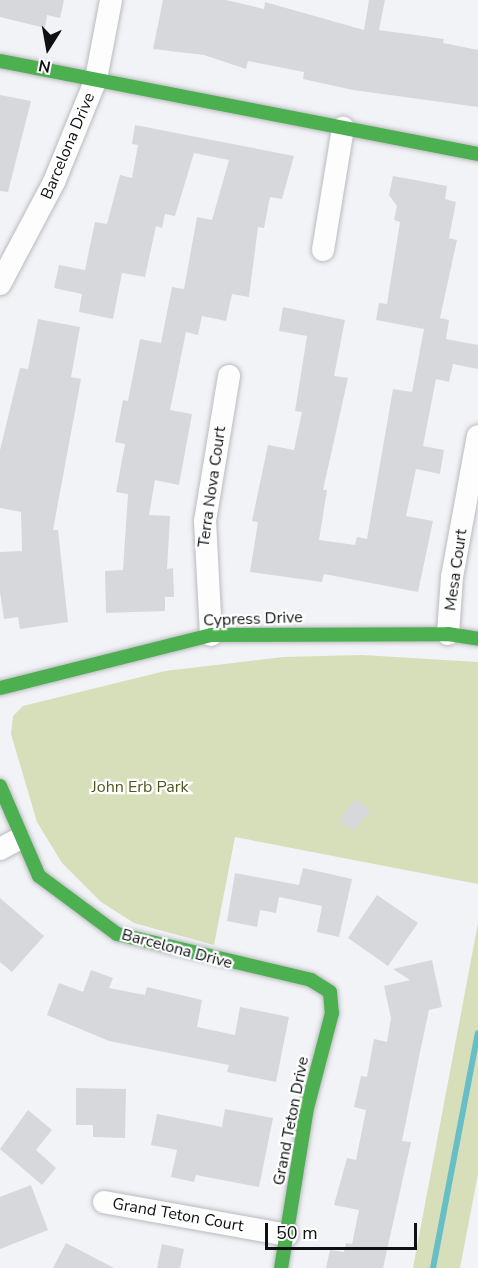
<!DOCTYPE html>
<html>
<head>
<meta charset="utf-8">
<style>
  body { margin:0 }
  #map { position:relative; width:478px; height:1268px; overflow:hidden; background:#f2f3f7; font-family:"Nunito Sans",sans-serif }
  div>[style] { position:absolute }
  .green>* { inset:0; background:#d6dfb9 }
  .stream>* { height:6px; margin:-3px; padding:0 3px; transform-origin:3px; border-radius:3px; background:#66bfc5 }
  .building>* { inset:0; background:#d7d8db }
  .roads { filter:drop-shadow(0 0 2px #babbbe) drop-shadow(0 0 2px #babbbe) }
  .street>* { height:22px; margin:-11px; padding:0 11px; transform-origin:11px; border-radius:11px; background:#fdfdfe }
  .fast>* { height:14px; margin:-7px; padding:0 7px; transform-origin:7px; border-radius:7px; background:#4caf50 }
  span { translate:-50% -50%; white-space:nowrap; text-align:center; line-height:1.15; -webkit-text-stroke:4.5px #fff; paint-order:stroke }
  .street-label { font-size:16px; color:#0f1012 }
  .park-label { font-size:16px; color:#4f571e }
  .north { position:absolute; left:18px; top:18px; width:60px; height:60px; -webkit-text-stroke:4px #fff; paint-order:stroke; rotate:191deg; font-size:16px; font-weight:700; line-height:24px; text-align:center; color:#0f1012 }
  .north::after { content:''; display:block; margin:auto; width:21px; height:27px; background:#0f1012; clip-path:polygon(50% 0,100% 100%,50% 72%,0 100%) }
  .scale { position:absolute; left:265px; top:1223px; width:152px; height:27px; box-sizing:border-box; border:3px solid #0f1012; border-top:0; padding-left:8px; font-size:18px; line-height:21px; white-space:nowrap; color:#0f1012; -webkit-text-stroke:4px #fff; paint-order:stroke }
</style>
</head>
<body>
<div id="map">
  <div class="green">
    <div style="clip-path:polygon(362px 655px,478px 662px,478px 884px,235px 837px,214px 945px,134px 923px,101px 902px,62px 863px,37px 822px,11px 734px,13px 716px,23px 706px,165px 671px,283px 657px)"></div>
    <div style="clip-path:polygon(478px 923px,478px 1174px,460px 1268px,413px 1268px)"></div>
  </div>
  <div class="stream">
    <div style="left:433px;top:1268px;width:239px;rotate:-79.2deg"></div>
  </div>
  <div class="building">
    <div style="clip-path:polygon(0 0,64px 0,60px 18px,47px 15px,45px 28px,0 17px)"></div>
    <div style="clip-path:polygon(163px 0,226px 0,264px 9px,265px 2px,364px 30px,369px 0,385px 0,379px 30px,444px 39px,443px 43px,478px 50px,478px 107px,353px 90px,303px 79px,304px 72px,248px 61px,246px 69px,204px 55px,153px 49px)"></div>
    <div style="clip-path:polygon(0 95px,31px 101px,8px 192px,0 191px)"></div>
    <div style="clip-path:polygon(135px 125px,294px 156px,282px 199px,270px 197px,264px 228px,258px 227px,249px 297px,232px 294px,226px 321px,202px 316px,198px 335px,186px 332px,170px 410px,192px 414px,179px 485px,155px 480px,149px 515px,170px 516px,167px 569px,173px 568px,174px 597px,165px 597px,165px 611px,106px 613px,105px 571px,123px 570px,128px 494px,116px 492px,125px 444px,115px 442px,123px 400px,128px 401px,140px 339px,161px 343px,172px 287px,184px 289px,197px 217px,212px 220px,229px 160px,194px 153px,175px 216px,165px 214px,162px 228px,156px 226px,145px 277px,122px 273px,113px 319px,79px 312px,82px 294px,54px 288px,59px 265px,85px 270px,95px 222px,107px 224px,120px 175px,132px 178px,138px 145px,132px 144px)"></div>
    <div style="clip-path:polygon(393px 176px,447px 186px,445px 199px,456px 202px,449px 238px,457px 240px,440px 318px,449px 320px,446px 339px,478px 345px,478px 369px,453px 364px,449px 382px,436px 379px,423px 446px,444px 450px,440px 474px,416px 469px,406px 516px,433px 521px,418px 592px,324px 574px,322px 582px,250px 572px,258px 522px,252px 521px,268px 445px,294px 450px,302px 412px,295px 411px,307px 336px,279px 331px,283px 307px,345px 320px,334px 376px,348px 378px,323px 490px,327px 490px,319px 540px,355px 545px,357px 537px,367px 539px,393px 389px,412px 392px,424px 329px,376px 320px,379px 303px,387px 304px,400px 222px,394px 220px,397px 206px,389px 195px)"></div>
    <div style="clip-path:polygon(38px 319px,80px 327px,71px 377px,81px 379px,53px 530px,58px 530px,68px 622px,20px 629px,18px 617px,4px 619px,0 592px,0 552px,22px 551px,21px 512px,0 508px,0 450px,20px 368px,28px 369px)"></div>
    <div style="clip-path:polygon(356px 799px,370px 811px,353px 831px,339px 819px)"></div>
    <div style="clip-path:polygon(303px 868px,352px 879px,339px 937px,317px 932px,322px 906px,279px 897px,276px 913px,260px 910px,257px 927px,227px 921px,235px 873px,299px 885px)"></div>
    <div style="clip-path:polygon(377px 895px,418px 923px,388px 966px,348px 938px)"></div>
    <div style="clip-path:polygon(0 898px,44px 936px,12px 972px,0 962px)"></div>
    <div style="clip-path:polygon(432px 960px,442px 1007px,429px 1010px,419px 1057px,402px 1141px,411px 1142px,383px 1268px,326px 1268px,330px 1250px,344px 1252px,346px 1243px,352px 1244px,359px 1210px,334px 1205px,347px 1158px,356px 1160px,366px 1110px,354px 1107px,361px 1076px,367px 1077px,374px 1039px,387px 1042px,391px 1018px,384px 986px,410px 980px,393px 969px)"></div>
    <div style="clip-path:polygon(91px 970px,113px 978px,109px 988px,145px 995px,147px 987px,202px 1000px,197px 1027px,235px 1035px,240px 1007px,289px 1017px,276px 1082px,227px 1072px,229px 1065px,109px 1041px,47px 1015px,59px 983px,83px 992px)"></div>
    <div style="clip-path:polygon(76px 1088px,126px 1089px,125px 1138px,93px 1137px,93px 1125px,76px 1125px)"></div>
    <div style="clip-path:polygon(225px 1109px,273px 1118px,259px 1187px,196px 1175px,194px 1182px,171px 1177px,177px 1150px,151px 1145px,157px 1114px,222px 1127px)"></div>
    <div style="clip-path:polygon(28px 1110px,52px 1130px,36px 1150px,56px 1168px,42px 1185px,0 1149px)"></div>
    <div style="clip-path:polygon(31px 1185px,48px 1230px,0 1249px,0 1197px)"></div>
    <div style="clip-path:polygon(66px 1243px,114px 1268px,53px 1268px)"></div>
    <div style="clip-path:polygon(162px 1244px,184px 1249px,180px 1268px,157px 1268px)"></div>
  </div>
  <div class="roads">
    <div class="street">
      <div style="left:323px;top:250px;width:124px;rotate:-80.7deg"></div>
      <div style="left:0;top:284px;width:115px;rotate:-62.1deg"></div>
      <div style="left:54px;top:182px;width:111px;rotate:-67.8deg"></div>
      <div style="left:96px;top:79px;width:80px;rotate:-79.2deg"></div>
      <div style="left:448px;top:634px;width:57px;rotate:-86deg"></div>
      <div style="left:452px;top:577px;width:143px;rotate:-79.6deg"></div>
      <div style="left:211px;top:635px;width:114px;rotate:-93deg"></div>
      <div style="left:205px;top:521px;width:147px;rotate:-80.6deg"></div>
      <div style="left:0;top:849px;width:21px;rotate:-28deg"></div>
      <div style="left:104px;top:1202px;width:186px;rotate:10.2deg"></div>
    </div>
    <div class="fast">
      <div style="left:0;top:61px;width:487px;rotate:11deg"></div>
      <div style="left:0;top:688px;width:218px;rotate:-14.1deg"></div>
      <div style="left:211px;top:635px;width:237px;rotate:-0.2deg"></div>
      <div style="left:448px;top:634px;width:30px;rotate:9deg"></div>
      <div style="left:0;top:786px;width:98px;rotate:66.6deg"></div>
      <div style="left:39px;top:876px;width:97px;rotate:36.6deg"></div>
      <div style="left:117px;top:934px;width:199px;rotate:13.3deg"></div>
      <div style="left:311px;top:980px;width:22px;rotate:32deg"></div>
      <div style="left:330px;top:992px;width:21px;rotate:85deg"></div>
      <div style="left:332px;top:1013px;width:98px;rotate:104.7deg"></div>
      <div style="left:307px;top:1108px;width:162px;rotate:99.2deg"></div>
    </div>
  </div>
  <div class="street-label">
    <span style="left:68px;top:146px;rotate:-67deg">Barcelona Drive</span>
    <span style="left:212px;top:487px;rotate:-82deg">Terra Nova Court</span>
    <span style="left:456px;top:570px;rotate:-82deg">Mesa Court</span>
    <span style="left:253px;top:619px;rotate:-2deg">Cypress Drive</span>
    <span style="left:177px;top:949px;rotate:15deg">Barcelona Drive</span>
    <span style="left:291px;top:1121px;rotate:-79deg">Grand Teton Drive</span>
    <span style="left:178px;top:1215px;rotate:10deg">Grand Teton Court</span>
  </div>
  <div class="park-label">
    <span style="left:140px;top:787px">John Erb Park</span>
  </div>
  <div class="north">N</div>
  <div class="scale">50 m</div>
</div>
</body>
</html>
